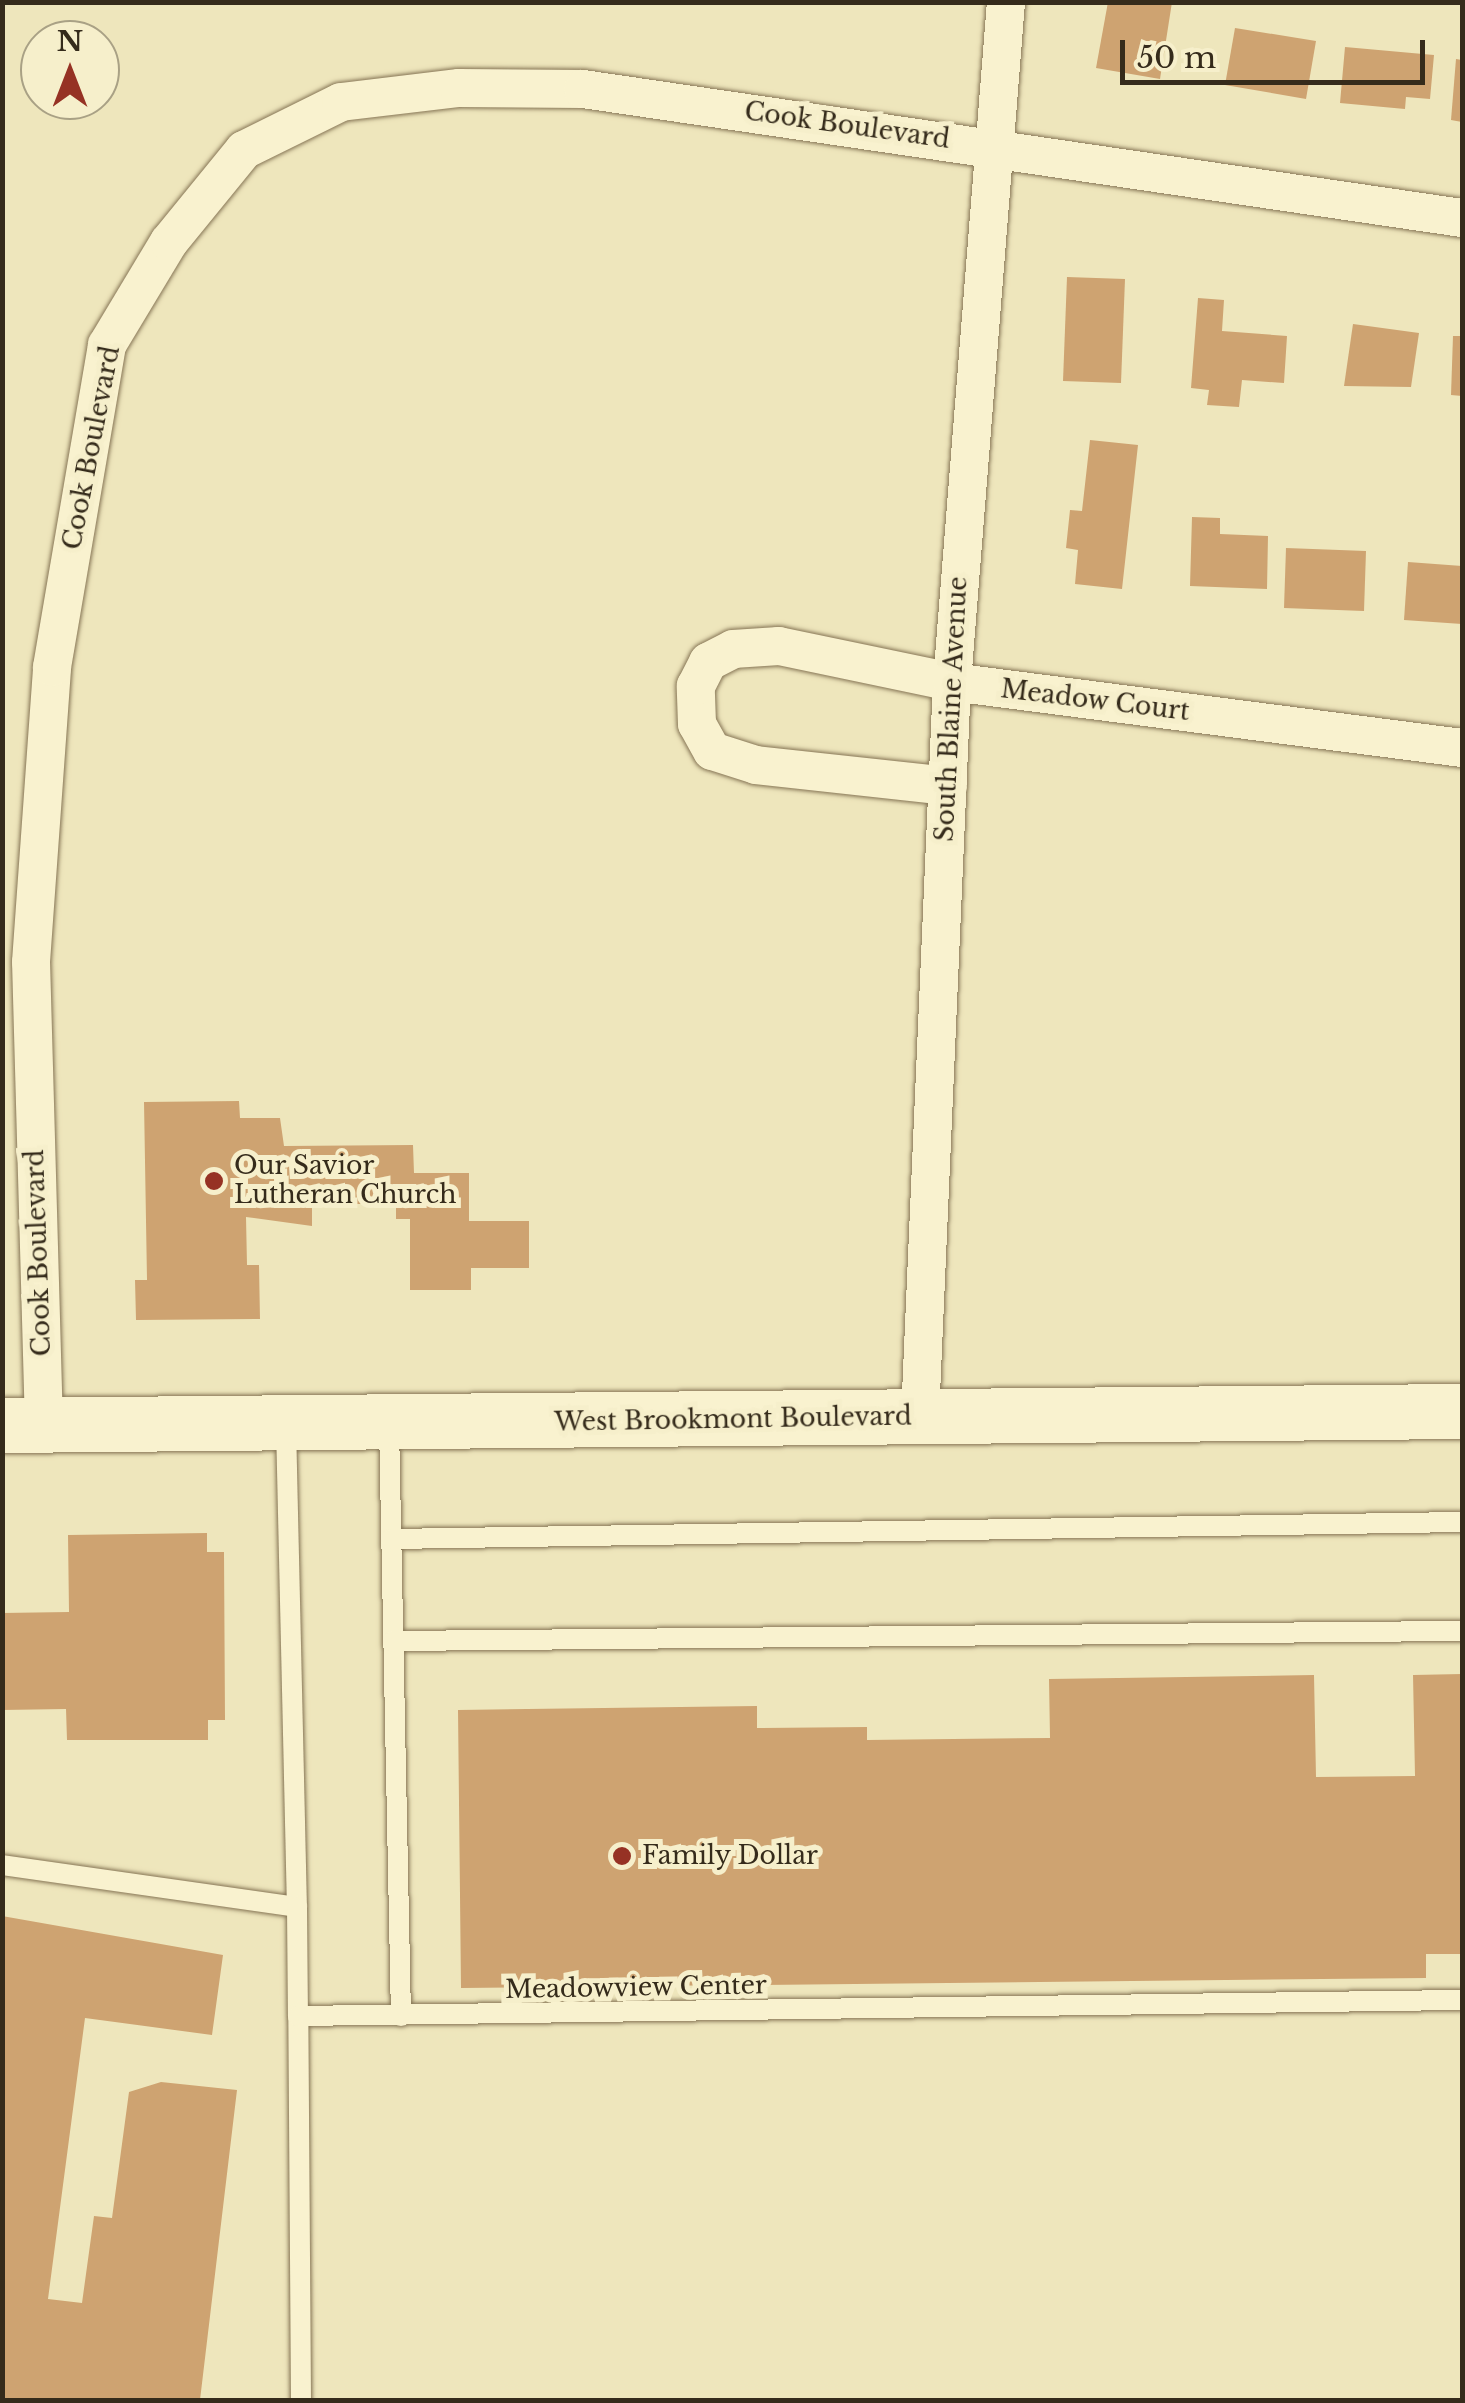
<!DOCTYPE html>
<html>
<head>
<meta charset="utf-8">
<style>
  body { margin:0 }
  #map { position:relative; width:1465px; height:2403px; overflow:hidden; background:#eee6bc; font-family:"Libre Baskerville",serif }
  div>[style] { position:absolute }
  .building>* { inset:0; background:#cea371 }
  .roads { filter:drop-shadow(0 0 2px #867555) drop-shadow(0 0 2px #867555) }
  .service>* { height:20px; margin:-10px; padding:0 10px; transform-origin:10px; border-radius:10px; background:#f9f2cf }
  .minor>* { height:38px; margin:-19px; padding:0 19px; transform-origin:19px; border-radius:19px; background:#f9f2cf }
  .secondary>* { height:55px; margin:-27.5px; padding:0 27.5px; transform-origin:27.5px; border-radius:27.5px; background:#f9f2cf }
  .dots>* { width:28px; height:28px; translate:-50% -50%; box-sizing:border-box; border:5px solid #f6efcb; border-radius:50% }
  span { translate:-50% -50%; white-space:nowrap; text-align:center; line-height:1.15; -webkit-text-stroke:10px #f6efcb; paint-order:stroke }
  .street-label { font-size:25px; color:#352b1b }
  .poi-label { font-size:25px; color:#352b1b }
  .left { translate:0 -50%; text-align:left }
  .frame { position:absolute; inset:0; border:5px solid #352b1b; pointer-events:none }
  .north { position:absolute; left:20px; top:20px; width:100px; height:100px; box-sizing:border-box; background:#f6efcb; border:2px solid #a9a185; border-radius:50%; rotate:0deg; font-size:28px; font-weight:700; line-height:40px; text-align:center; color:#352b1b }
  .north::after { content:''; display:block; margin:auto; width:35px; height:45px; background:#963224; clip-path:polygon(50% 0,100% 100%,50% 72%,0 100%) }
  .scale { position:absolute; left:1120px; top:40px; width:305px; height:45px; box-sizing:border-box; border:5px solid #352b1b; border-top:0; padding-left:12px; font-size:30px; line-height:35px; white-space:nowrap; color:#352b1b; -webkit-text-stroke:8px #f6efcb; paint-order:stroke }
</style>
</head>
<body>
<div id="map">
  <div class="building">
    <div style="clip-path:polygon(1108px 2px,1172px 2px,1160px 79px,1096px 68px)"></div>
    <div style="clip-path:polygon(1235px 28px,1316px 41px,1306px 99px,1225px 85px)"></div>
    <div style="clip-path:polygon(1345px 47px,1434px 55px,1430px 99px,1406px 97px,1405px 109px,1340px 103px)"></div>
    <div style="clip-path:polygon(1456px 59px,1462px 60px,1462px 122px,1451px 120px)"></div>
    <div style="clip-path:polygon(1067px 277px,1125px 279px,1121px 383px,1063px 381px)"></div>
    <div style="clip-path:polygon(1198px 298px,1224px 300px,1222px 331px,1287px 336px,1284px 383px,1242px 380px,1239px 407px,1207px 405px,1209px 390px,1191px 388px)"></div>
    <div style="clip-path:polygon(1353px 324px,1419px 333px,1411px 387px,1344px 386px)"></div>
    <div style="clip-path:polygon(1453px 336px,1462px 336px,1462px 396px,1451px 395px)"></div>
    <div style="clip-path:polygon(1090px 440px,1138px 445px,1122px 589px,1075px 584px,1078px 550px,1066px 548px,1070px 510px,1082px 511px)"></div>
    <div style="clip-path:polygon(1192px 517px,1220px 518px,1220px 534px,1268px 536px,1267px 589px,1190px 586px)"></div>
    <div style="clip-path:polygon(1286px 548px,1366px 551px,1364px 611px,1284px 608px)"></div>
    <div style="clip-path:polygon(1408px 562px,1462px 566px,1462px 624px,1404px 620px)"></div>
    <div style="clip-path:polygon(239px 1101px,240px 1118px,280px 1118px,284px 1146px,413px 1145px,414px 1173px,469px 1173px,469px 1221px,529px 1221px,529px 1268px,471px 1268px,471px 1290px,410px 1290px,410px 1219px,396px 1219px,396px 1204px,312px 1204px,312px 1226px,246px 1217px,247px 1265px,259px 1265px,260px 1319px,136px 1320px,135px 1280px,147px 1280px,144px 1102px)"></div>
    <div style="clip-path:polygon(207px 1533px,207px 1552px,224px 1552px,225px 1720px,208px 1720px,208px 1740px,67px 1740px,66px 1709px,2px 1710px,2px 1613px,69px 1612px,68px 1535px)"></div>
    <div style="clip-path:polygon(1462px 1674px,1462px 1954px,1426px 1954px,1426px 1978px,461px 1988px,458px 1710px,757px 1706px,757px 1728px,867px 1727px,867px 1740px,1050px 1738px,1049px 1679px,1314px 1675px,1316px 1777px,1415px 1776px,1413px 1675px)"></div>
    <div style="clip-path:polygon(2px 1916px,223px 1955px,212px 2035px,85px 2018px,48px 2299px,82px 2303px,94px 2216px,112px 2218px,129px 2092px,161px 2082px,237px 2090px,200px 2400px,2px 2400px)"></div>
  </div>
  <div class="roads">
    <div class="service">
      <div style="left:286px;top:1425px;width:482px;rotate:88.7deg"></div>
      <div style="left:389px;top:1425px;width:591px;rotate:88.84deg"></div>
      <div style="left:391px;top:1539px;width:1071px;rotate:-0.91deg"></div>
      <div style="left:393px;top:1641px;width:1069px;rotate:-0.54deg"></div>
      <div style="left:2px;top:1865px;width:298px;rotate:8.1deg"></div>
      <div style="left:297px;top:1907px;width:109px;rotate:89.5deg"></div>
      <div style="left:301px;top:2400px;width:384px;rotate:-90.4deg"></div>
      <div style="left:298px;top:2016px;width:1164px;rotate:-0.79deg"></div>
    </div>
    <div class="minor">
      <div style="left:948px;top:786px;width:193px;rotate:-173.8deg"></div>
      <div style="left:756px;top:765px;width:46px;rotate:-162.3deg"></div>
      <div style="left:712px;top:751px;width:31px;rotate:-119deg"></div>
      <div style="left:697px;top:724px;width:38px;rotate:-92deg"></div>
      <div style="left:696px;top:686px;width:27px;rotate:-63deg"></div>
      <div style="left:708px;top:662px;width:28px;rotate:-27deg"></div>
      <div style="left:733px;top:649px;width:46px;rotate:-3.7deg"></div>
      <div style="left:779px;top:646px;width:177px;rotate:11.8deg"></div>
      <div style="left:952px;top:682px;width:514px;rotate:7.37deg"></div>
      <div style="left:920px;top:1417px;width:736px;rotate:-87.51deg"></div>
      <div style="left:952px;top:682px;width:682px;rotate:-85.46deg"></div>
      <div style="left:44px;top:1426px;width:464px;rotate:-91.6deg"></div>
      <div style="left:31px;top:962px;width:296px;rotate:-85.9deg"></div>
      <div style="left:52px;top:667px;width:327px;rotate:-80.3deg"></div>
      <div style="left:107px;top:345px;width:120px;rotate:-59deg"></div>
      <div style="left:169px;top:242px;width:119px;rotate:-50.8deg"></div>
      <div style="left:244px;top:150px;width:108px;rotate:-26.3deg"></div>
      <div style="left:341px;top:102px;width:119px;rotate:-6.8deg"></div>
      <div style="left:459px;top:88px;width:124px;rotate:0.5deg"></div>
      <div style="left:583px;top:89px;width:888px;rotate:8.35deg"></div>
    </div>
    <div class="secondary">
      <div style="left:2px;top:1425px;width:1460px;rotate:-0.55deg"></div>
    </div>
  </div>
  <div class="dots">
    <div style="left:214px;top:1181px;background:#963224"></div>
    <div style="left:622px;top:1856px;background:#963224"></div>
  </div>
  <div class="street-label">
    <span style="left:847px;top:126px;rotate:8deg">Cook Boulevard</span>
    <span style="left:92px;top:448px;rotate:-79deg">Cook Boulevard</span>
    <span style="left:1095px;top:701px;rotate:7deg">Meadow Court</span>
    <span style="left:952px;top:709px;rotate:-87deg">South Blaine Avenue</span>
    <span style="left:39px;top:1253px;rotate:-92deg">Cook Boulevard</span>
    <span style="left:733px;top:1420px;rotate:-1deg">West Brookmont Boulevard</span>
    <span style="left:636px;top:1988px;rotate:-1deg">Meadowview Center</span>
  </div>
  <div class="poi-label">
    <span class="left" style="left:234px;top:1181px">Our Savior<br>Lutheran Church</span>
    <span class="left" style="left:642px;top:1856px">Family Dollar</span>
  </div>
  <div class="frame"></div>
  <div class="north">N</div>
  <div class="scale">50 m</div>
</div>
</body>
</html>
